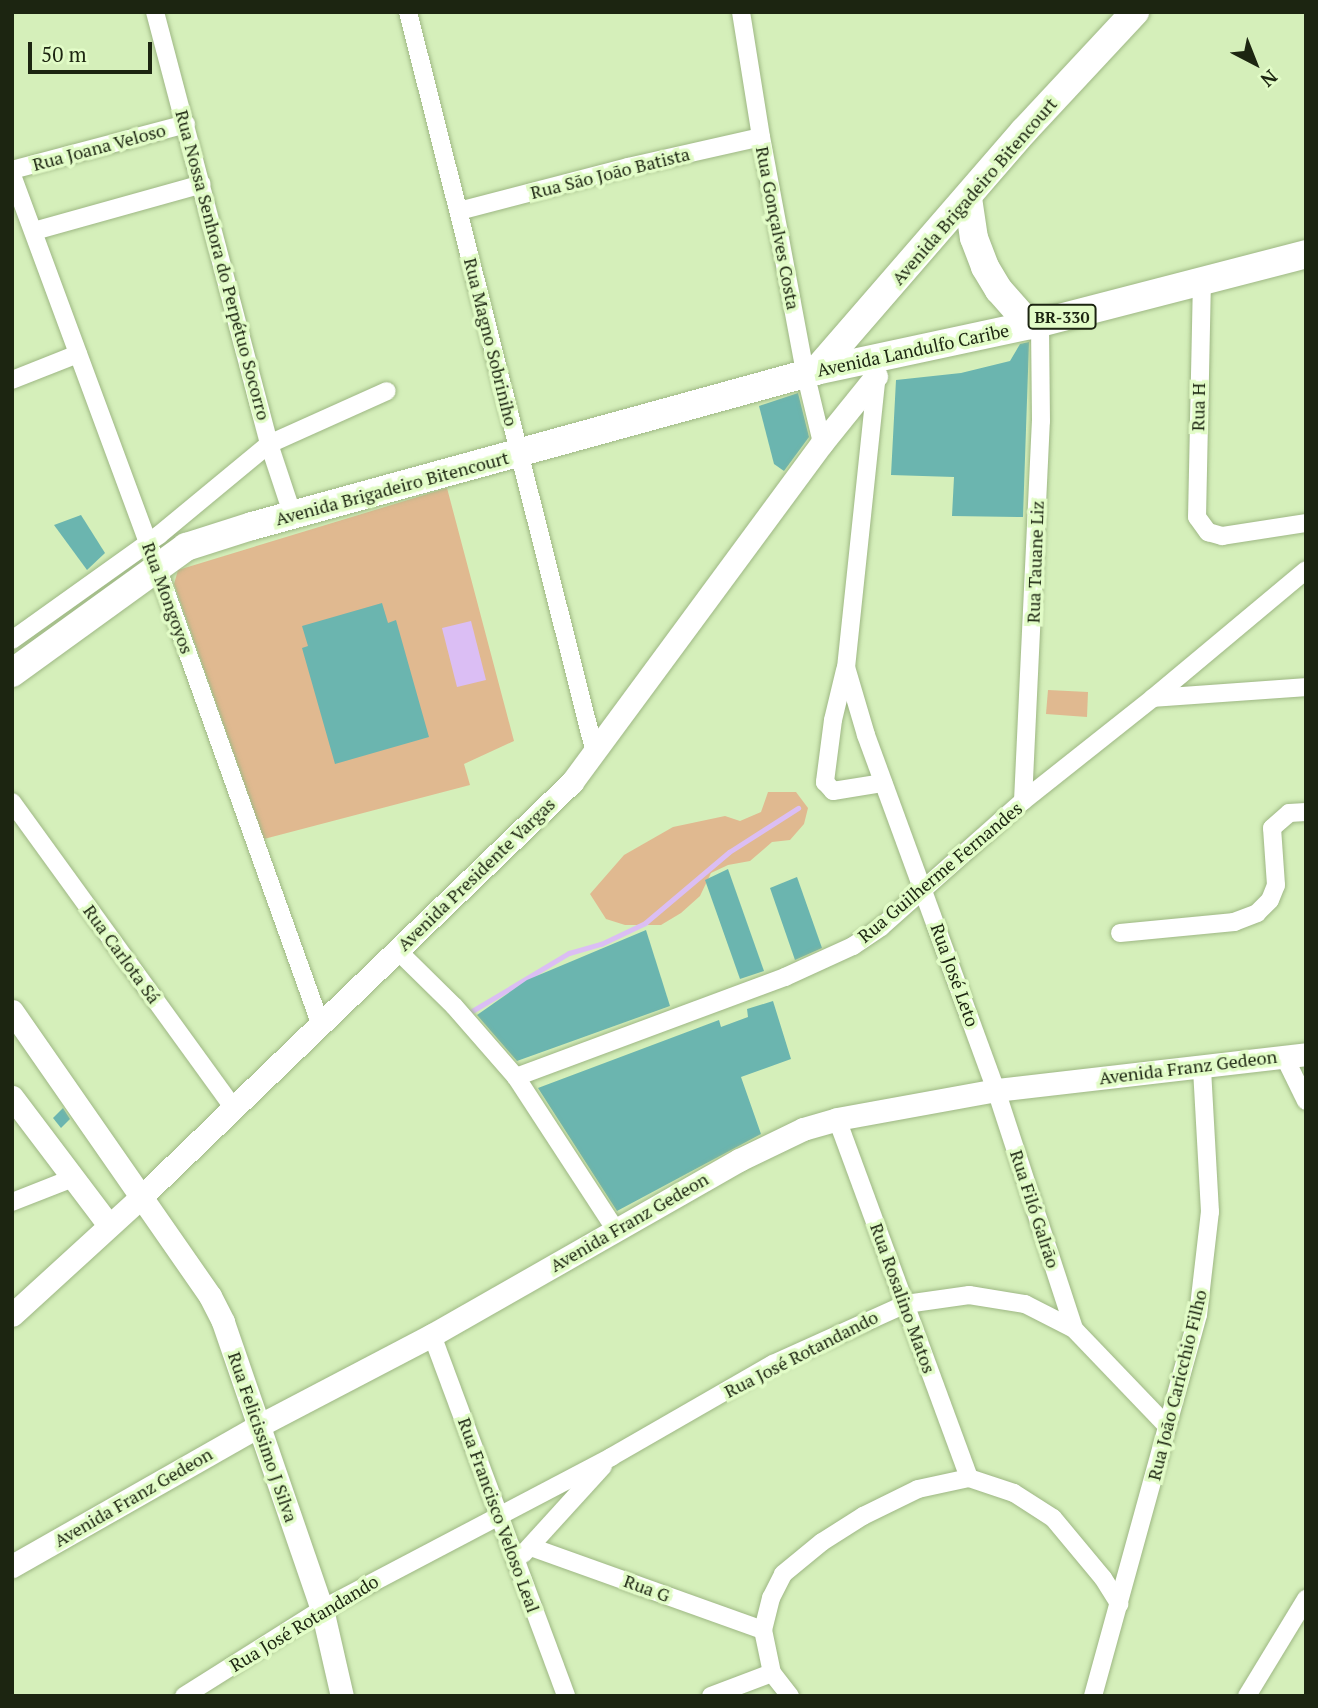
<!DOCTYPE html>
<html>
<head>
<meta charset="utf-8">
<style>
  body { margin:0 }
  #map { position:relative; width:1318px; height:1708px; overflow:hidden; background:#d5efba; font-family:"PT Serif",serif }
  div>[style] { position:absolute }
  .green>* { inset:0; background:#e0b990 }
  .water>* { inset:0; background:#dbbef4 }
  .stream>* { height:5px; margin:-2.5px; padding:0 2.5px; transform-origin:2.5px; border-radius:2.5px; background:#dbbef4 }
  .building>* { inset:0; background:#6bb5af }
  .roads { filter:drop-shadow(0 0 2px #9eb784) drop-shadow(0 0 2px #9eb784) }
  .minor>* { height:18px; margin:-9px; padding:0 9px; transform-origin:9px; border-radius:9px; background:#fff }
  .tertiary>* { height:23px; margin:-11.5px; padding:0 11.5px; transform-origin:11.5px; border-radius:11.5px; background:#fff }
  .primary>* { height:28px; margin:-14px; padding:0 14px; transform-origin:14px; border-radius:14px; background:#fff }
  span { translate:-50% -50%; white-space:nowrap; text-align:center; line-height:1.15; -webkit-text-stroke:7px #e2fcc7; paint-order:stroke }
  .shield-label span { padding:2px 5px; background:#e2fcc7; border:2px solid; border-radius:5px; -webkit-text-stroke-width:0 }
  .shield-label { font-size:16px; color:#1c2511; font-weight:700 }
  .street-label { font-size:18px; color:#1c2511 }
  .frame { position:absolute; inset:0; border:14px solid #1c2511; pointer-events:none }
  .north { position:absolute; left:1220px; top:28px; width:70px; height:70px; -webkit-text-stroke:5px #e2fcc7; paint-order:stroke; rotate:138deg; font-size:19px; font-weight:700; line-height:28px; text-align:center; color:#1c2511 }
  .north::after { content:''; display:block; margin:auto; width:24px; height:32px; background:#1c2511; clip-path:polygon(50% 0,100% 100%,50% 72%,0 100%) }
  .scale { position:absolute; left:28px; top:42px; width:124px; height:32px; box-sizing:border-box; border:4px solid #1c2511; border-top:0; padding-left:9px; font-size:21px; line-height:24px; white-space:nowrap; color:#1c2511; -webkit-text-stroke:5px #e2fcc7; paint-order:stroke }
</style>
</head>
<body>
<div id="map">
  <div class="green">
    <div style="clip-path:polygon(447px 488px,514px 741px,464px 764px,470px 785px,264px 839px,174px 584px,178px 570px)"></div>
    <div style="clip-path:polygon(1048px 690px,1088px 692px,1087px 717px,1046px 714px)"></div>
    <div style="clip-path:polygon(768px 792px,796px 792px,808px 808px,804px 824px,790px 840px,772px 842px,750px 861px,728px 865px,711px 873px,700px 896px,681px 913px,661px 925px,625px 925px,606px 919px,590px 894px,624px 855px,673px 827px,725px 816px,740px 821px,761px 812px)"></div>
  </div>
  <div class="water">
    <div style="clip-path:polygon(471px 621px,486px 680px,457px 687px,442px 628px)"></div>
  </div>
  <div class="stream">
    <div style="left:472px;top:1011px;width:113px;rotate:-30.9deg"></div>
    <div style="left:569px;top:953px;width:33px;rotate:-16deg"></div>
    <div style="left:601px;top:944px;width:49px;rotate:-25.5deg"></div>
    <div style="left:645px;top:923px;width:110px;rotate:-40.2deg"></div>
    <div style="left:729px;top:852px;width:82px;rotate:-32.5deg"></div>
  </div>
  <div class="building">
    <div style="clip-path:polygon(1029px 342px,1023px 517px,952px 516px,954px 477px,891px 475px,896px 380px,961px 373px,1010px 361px,1020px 344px)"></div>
    <div style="clip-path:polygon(798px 393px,809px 437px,784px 471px,774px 464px,759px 406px)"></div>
    <div style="clip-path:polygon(81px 515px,105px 553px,87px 570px,54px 525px)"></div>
    <div style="clip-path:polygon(382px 603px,388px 623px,396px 620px,429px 737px,335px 764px,302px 648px,308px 646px,302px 626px)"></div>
    <div style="clip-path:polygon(728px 869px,764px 971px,740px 979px,705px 880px)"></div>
    <div style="clip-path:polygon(797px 877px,822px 948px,795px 960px,770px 888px)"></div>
    <div style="clip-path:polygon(646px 930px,670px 1006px,517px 1061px,477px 1015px,527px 980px)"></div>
    <div style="clip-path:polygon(773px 1001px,791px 1059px,741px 1077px,761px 1134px,617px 1211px,538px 1088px,719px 1020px,721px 1027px,748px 1017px,747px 1009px)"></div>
    <div style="clip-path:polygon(63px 1108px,70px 1119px,61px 1128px,53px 1118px)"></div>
  </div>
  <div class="roads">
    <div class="minor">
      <div style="left:155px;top:12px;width:447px;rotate:75.2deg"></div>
      <div style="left:269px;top:444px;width:76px;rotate:71.6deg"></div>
      <div style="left:408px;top:12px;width:764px;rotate:75.84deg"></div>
      <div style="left:741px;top:12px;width:127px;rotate:80.9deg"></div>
      <div style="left:761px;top:137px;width:239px;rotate:79.4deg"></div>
      <div style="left:805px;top:372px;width:73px;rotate:76.5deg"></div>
      <div style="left:12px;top:170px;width:180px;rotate:-14.8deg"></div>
      <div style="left:12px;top:175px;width:391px;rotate:69.7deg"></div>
      <div style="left:148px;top:542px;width:511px;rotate:70.32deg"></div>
      <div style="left:459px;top:211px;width:175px;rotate:-14.6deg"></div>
      <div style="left:628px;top:167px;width:136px;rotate:-12.7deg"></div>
      <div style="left:34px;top:231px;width:174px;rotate:-15.6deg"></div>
      <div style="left:1202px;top:279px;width:238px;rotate:91.2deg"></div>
      <div style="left:1197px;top:517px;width:19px;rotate:54deg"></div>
      <div style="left:1208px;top:532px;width:15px;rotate:16deg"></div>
      <div style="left:1222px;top:536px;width:85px;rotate:-8.8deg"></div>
      <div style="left:877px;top:373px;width:296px;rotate:96deg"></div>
      <div style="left:846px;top:667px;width:71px;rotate:73.6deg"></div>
      <div style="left:866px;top:735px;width:378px;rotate:69.9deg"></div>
      <div style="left:996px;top:1090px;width:251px;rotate:71.9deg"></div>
      <div style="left:12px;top:380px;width:71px;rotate:-21.5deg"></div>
      <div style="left:12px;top:640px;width:181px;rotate:-35.5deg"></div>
      <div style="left:159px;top:535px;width:143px;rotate:-39.6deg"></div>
      <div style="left:269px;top:444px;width:129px;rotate:-24.2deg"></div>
      <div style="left:845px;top:670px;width:51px;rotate:103.5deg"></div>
      <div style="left:833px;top:720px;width:63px;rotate:97.4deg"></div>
      <div style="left:825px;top:782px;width:12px;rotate:48deg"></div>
      <div style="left:833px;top:791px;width:51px;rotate:-9.1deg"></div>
      <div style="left:1153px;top:698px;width:153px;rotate:-4.1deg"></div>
      <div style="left:1023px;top:801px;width:380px;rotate:-87.3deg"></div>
      <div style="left:1041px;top:421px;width:98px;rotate:-90.6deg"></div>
      <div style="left:12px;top:802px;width:375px;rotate:54.1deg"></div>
      <div style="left:1120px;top:933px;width:115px;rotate:-5.5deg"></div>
      <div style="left:1234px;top:922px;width:25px;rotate:-21deg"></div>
      <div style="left:1257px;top:913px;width:18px;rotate:-45deg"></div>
      <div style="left:1270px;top:900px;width:16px;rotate:-68deg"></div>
      <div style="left:1276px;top:885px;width:57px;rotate:-94deg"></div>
      <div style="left:1272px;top:828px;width:23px;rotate:-41deg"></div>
      <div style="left:1289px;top:813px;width:17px;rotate:-3deg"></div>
      <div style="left:397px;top:950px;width:80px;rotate:44.5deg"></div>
      <div style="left:454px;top:1006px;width:94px;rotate:48.9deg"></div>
      <div style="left:516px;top:1077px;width:181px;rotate:56.9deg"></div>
      <div style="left:1284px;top:1056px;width:50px;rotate:63.9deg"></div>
      <div style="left:516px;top:1077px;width:287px;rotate:-20.4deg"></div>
      <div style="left:785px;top:977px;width:75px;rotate:-24.5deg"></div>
      <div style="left:853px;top:946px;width:34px;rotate:-34deg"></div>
      <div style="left:881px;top:927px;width:190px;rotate:-41.6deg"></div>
      <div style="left:1023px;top:801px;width:166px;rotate:-38.4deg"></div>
      <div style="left:1153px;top:698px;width:199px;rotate:-39.9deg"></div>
      <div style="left:837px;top:1119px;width:382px;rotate:69.8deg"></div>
      <div style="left:12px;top:1202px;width:66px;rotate:-21.5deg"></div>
      <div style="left:432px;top:1335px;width:385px;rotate:69.6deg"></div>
      <div style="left:531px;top:1547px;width:246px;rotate:19.7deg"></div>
      <div style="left:523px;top:1554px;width:119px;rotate:-47.7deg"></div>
      <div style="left:184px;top:1696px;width:163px;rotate:-32.2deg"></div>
      <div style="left:322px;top:1609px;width:327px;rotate:-27.7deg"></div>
      <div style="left:611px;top:1457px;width:187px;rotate:-29.9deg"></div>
      <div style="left:773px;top:1364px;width:146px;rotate:-24.3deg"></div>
      <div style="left:906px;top:1304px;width:64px;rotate:-8.1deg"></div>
      <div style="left:969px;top:1295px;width:57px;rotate:9.1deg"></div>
      <div style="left:1025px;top:1304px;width:55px;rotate:27deg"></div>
      <div style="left:1074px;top:1329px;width:134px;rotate:46.2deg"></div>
      <div style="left:711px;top:1696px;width:65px;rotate:-20.7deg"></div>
      <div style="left:790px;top:1696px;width:29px;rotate:-128deg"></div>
      <div style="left:772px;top:1673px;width:44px;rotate:-101.8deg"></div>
      <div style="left:763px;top:1630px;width:33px;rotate:-76deg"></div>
      <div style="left:771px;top:1598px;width:27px;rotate:-63deg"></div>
      <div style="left:783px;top:1574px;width:50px;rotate:-39.4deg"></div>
      <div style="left:822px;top:1542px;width:49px;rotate:-32.4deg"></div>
      <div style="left:863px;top:1516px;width:61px;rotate:-26.1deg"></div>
      <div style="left:918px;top:1489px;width:52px;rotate:-12.2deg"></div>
      <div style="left:969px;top:1478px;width:47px;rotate:18.4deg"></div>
      <div style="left:1014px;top:1493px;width:46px;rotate:32.7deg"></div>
      <div style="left:1053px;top:1518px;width:78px;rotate:50.2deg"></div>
      <div style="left:1103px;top:1578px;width:31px;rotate:58deg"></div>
      <div style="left:1093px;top:1696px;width:395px;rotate:-74.6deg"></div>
      <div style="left:1198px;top:1315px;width:104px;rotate:-83.4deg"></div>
      <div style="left:1210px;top:1212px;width:145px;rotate:-93.2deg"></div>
      <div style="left:1247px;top:1696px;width:114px;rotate:-58.7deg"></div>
    </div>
    <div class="tertiary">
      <div style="left:12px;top:1011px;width:347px;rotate:55.2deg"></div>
      <div style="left:210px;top:1296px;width:29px;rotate:63deg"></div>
      <div style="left:223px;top:1322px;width:304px;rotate:71deg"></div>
      <div style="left:322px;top:1609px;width:89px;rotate:77.1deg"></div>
      <div style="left:12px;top:1097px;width:159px;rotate:52.9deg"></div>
      <div style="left:12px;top:1315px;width:173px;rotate:-42.4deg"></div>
      <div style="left:140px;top:1198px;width:600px;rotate:-43.92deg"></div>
      <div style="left:572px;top:782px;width:421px;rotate:-53.6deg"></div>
      <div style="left:822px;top:443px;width:86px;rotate:-51.1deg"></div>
      <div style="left:12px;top:1566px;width:285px;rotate:-29.6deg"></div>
      <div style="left:260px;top:1425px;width:194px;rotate:-27.6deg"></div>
      <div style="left:432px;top:1335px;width:353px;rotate:-29.7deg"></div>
      <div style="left:739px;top:1160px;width:71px;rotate:-25.8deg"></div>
      <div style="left:803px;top:1129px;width:35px;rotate:-16deg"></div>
      <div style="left:837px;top:1119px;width:162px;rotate:-10.3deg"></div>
      <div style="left:996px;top:1090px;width:312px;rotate:-6.6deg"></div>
    </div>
    <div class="primary">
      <div style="left:968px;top:198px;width:40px;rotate:81.5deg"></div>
      <div style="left:974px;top:238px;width:31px;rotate:69deg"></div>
      <div style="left:985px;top:267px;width:27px;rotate:59deg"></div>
      <div style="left:999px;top:290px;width:47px;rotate:48.5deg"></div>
      <div style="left:816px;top:371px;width:318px;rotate:-49.1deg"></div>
      <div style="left:1024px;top:131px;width:163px;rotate:-47deg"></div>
      <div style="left:12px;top:673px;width:215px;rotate:-35.9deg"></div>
      <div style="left:186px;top:547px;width:69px;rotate:-17.7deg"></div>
      <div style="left:252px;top:526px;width:585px;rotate:-15.37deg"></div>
      <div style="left:816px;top:371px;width:229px;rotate:-12.1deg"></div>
      <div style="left:1040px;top:323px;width:275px;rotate:-14.5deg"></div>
    </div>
  </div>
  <div class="shield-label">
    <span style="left:1062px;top:317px">BR-330</span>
  </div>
  <div class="street-label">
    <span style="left:99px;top:147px;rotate:-15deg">Rua Joana Veloso</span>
    <span style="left:610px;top:173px;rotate:-14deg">Rua São João Batista</span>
    <span style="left:974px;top:191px;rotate:-49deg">Avenida Brigadeiro Bitencourt</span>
    <span style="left:778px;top:228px;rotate:79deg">Rua Gonçalves Costa</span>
    <span style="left:223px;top:265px;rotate:75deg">Rua Nossa Senhora do Perpétuo Socorro</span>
    <span style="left:491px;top:342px;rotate:76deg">Rua Magno Sobriniho</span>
    <span style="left:913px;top:350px;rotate:-12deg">Avenida Landulfo Caribe</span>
    <span style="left:1198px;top:407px;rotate:-89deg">Rua H</span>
    <span style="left:392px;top:488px;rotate:-15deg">Avenida Brigadeiro Bitencourt</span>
    <span style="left:1035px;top:562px;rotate:-88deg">Rua Tauane Liz</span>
    <span style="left:168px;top:598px;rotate:70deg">Rua Mongoyos</span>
    <span style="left:940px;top:872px;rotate:-40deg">Rua Guilherme Fernandes</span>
    <span style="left:476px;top:874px;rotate:-44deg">Avenida Presidente Vargas</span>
    <span style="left:122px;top:954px;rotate:54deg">Rua Carlota Sá</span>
    <span style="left:955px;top:975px;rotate:70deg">Rua José Leto</span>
    <span style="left:1188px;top:1067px;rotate:-7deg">Avenida Franz Gedeon</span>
    <span style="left:1035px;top:1209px;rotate:72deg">Rua Filó Galrão</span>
    <span style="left:629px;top:1222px;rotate:-30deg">Avenida Franz Gedeon</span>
    <span style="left:903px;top:1298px;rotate:70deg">Rua Rosalino Matos</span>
    <span style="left:801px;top:1354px;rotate:-27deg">Rua José Rotandando</span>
    <span style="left:1177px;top:1385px;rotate:-76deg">Rua João Caricchio Filho</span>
    <span style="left:263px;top:1437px;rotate:71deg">Rua Felicissimo J Silva</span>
    <span style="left:133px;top:1497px;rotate:-30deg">Avenida Franz Gedeon</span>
    <span style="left:499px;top:1515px;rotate:70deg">Rua Francisco Veloso Leal</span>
    <span style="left:647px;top:1588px;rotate:20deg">Rua G</span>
    <span style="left:304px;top:1623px;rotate:-31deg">Rua José Rotandando</span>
  </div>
  <div class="frame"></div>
  <div class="north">N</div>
  <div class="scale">50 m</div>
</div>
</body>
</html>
